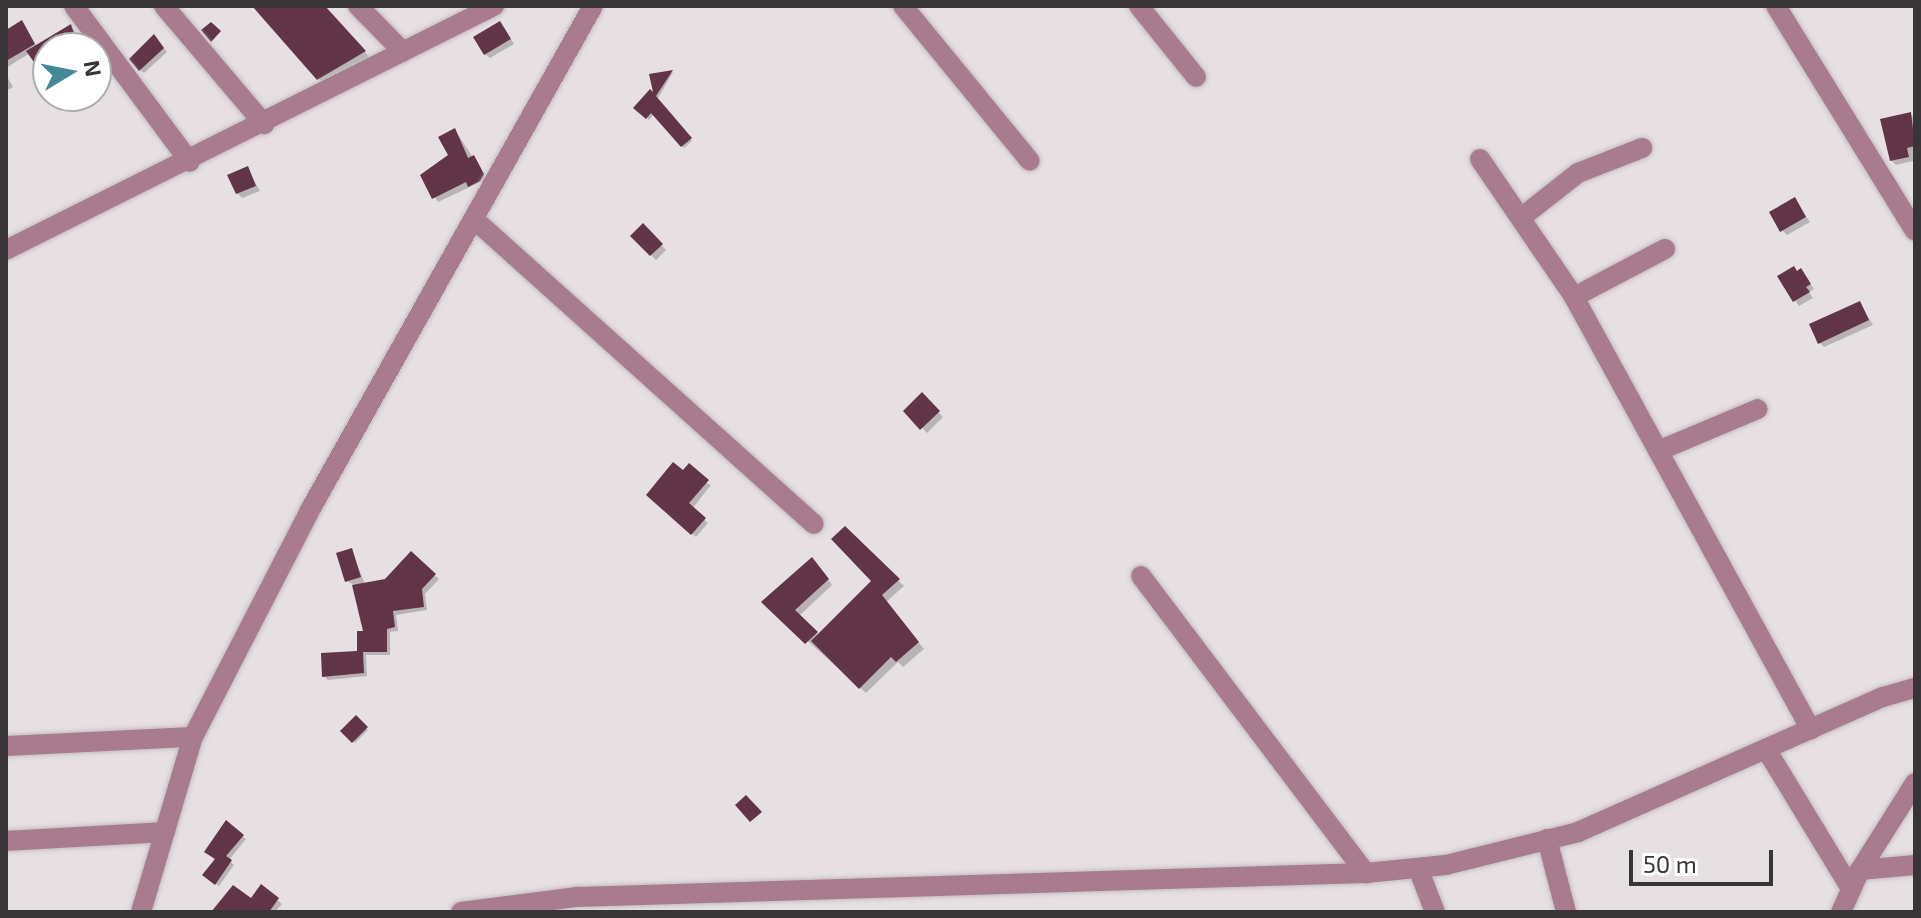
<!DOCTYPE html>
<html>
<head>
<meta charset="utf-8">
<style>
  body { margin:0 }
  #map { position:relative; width:1921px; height:918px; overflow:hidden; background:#e7e0e3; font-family:"Exo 2",sans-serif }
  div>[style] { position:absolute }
  .shadow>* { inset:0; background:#0003 }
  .building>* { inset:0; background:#613448 }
  .roads { filter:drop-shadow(0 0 2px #c4bec0) drop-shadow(0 0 2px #c4bec0) }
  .minor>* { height:20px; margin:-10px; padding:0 10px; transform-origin:10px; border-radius:10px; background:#a87c8e }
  span { translate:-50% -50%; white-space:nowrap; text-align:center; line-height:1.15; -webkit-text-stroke:8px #fff; paint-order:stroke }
  .frame { position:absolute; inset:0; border:8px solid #383536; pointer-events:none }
  .north { position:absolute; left:32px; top:32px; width:80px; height:80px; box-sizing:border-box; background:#fff; border:2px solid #afaeaf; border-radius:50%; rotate:80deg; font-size:22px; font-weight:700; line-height:32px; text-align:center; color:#383536 }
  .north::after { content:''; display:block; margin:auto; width:28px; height:36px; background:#458898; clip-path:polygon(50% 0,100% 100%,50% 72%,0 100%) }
  .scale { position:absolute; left:1629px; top:850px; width:144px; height:36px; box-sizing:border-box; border:4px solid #383536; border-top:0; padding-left:10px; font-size:24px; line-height:28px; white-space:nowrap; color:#383536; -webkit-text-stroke:6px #fff; paint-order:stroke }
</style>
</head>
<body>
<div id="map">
  <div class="shadow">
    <div style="clip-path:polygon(255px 6px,323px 6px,371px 59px,325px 86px)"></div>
    <div style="clip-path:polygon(22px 23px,37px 47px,71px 26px,79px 37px,64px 48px,48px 48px,48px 60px,40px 66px,30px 53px,6px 68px,6px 32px)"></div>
    <div style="clip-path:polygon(504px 28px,514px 44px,490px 58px,485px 54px)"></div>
    <div style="clip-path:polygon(158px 41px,167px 52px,144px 73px,140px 70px)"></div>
    <div style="clip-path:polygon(673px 72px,657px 100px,692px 141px,684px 148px,654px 114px,649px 120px,636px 108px,655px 98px,652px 76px)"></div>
    <div style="clip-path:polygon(6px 75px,13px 87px,6px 91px)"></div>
    <div style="clip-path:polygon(1910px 114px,1915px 119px,1913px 161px,1896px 165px,1891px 160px)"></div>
    <div style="clip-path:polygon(455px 130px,487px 179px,438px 202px,422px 176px,450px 156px)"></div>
    <div style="clip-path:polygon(247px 168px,260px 191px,242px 198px,237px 193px)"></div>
    <div style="clip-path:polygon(1795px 200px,1810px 222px,1787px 235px,1782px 230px)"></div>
    <div style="clip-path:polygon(643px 226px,666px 250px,656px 260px,633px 236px)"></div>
    <div style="clip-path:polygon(1801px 271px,1814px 289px,1809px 292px,1813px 298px,1799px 306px,1780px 277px)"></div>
    <div style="clip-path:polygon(1860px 303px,1873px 325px,1824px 347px,1819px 342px)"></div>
    <div style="clip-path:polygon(922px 395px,943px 417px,927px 433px,906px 411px)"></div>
    <div style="clip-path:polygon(684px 473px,711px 485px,692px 509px,708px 523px,696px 537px,649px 495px)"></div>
    <div style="clip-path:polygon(845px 528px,904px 586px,886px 602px,924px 649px,903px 667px,898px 662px,866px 693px,764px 602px,817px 564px,832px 585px,799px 616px,819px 636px,874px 582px)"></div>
    <div style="clip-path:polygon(351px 550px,365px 584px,386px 581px,411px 554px,439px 579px,425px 594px,427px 610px,396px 615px,398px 631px,390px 632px,390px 655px,366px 655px,367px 676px,328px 680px,324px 676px,359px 653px,366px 633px,354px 585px,347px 581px)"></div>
    <div style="clip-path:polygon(356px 718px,368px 730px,355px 743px,343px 731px)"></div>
    <div style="clip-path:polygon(226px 823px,246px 839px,229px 860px,234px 865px,219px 886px,208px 878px)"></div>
    <div style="clip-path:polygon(277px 900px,282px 904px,275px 912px,214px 912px)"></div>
  </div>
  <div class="building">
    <div style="clip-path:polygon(252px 6px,325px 6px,366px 51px,317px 80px)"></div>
    <div style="clip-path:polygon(22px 20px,35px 44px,6px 61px,6px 30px)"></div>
    <div style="clip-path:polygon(500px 21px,511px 39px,484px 55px,473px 37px)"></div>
    <div style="clip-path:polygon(211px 22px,221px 31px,211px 42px,201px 30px)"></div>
    <div style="clip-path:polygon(71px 24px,76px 40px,63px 48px,48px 48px,48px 57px,36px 65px,26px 51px)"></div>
    <div style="clip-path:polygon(154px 34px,164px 48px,139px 71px,129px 59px)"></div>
    <div style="clip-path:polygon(673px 70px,656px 96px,692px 138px,681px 147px,651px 113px,646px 119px,633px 108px,650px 89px,653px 92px,649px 74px)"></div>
    <div style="clip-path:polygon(1911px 112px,1915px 146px,1907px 148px,1909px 157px,1890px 161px,1880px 119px)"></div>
    <div style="clip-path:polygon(455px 128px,468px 158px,474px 155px,484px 174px,480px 181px,468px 187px,466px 182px,432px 199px,420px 175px,448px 155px,438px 137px)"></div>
    <div style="clip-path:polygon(248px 166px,256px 186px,236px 194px,227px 175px)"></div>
    <div style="clip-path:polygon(1795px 197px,1806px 217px,1780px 232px,1769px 212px)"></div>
    <div style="clip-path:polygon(643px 223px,663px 244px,650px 256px,630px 236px)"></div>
    <div style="clip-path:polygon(1794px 266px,1797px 271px,1801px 268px,1811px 284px,1806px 287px,1810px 292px,1793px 302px,1777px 276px)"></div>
    <div style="clip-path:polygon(1860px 301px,1869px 320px,1818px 344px,1809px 324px)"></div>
    <div style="clip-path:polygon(922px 392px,940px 411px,920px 430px,903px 411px)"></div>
    <div style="clip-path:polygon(673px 462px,683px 470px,689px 463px,709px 480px,689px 503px,706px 518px,691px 535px,646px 495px)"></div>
    <div style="clip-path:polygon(845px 526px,900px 579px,882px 595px,919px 642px,896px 662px,891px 657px,859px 689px,811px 641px,871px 581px,831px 539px)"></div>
    <div style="clip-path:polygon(352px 548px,361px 577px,345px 582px,336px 553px)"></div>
    <div style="clip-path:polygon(411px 551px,436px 574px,422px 589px,424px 607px,393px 611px,395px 627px,387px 629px,387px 652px,363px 652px,364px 673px,322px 677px,321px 653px,357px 651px,357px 631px,363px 631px,352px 585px,385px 579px)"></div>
    <div style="clip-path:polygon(812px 557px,829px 579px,795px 610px,818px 632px,805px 644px,761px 602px)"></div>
    <div style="clip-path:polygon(356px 715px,368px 727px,352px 743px,340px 731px)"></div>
    <div style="clip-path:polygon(746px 795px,762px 812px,750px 822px,735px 805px)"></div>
    <div style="clip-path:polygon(226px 820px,244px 835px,226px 856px,232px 860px,215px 885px,202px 875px,215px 859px,204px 852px)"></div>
    <div style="clip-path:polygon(261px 884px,279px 898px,269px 912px,211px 912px,233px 885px,251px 898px)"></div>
  </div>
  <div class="roads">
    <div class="minor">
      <div style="left:74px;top:6px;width:194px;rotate:53.4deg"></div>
      <div style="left:164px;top:6px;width:155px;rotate:49.7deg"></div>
      <div style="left:358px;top:6px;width:64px;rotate:45.6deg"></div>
      <div style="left:903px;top:6px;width:200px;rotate:50.7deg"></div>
      <div style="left:1139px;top:6px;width:91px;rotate:51.2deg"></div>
      <div style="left:1776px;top:6px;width:264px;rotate:58.3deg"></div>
      <div style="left:1480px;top:159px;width:167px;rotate:55.7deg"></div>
      <div style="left:1574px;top:297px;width:493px;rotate:61.3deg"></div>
      <div style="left:1522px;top:217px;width:71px;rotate:-38.2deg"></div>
      <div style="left:1578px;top:173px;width:69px;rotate:-21.3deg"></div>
      <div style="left:475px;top:220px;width:455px;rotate:41.9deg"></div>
      <div style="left:6px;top:250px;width:546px;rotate:-26.57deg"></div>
      <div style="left:1574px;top:297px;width:103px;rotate:-27.8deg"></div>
      <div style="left:1658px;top:451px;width:108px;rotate:-22.8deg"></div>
      <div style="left:1141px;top:576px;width:373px;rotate:52.9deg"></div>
      <div style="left:6px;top:746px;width:187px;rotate:-2.8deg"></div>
      <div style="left:1766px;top:749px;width:164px;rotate:58.7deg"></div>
      <div style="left:1547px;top:839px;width:75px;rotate:75.4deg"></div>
      <div style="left:6px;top:841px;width:159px;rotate:-3.2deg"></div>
      <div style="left:1418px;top:868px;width:47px;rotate:68.9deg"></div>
      <div style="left:1860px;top:870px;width:55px;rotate:-5.2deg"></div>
      <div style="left:141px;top:912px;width:183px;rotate:-73.5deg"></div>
      <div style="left:193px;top:737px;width:255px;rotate:-62.7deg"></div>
      <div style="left:310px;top:510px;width:578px;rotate:-60.69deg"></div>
      <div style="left:461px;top:912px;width:117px;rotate:-7.4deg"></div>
      <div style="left:577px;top:897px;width:789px;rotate:-1.74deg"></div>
      <div style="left:1366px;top:873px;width:80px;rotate:-5.7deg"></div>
      <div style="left:1446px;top:865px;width:136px;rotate:-14deg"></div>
      <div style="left:1578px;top:832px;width:334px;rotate:-23.9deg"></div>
      <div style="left:1883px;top:697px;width:33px;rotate:-16deg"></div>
      <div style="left:1841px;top:912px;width:46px;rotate:-65.7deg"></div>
      <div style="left:1860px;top:870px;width:103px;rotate:-57.7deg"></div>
    </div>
  </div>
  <div class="frame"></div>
  <div class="north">N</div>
  <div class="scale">50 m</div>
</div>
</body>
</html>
